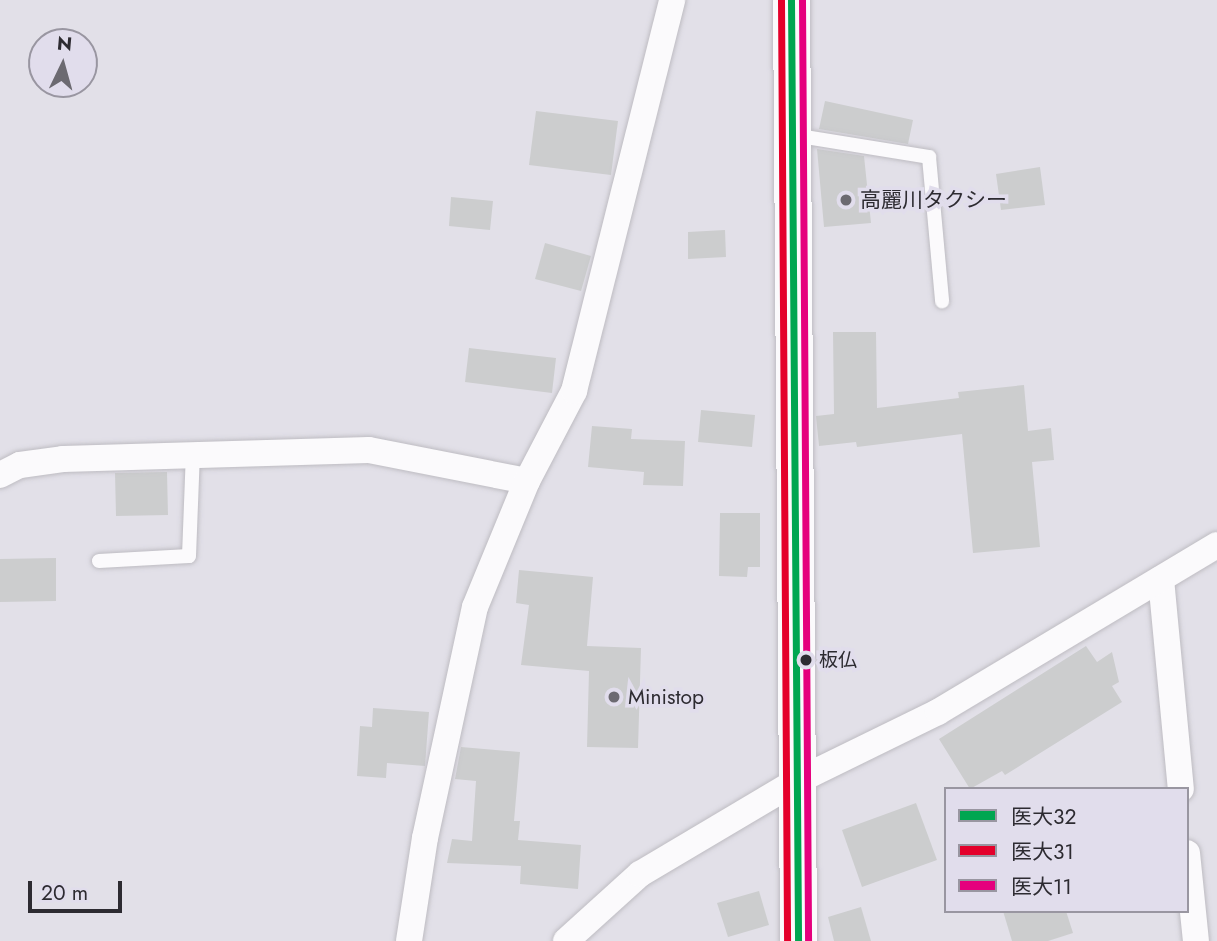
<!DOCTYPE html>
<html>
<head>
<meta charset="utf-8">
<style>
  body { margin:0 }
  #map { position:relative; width:1217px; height:941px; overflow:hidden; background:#e2e0e8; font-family:Jost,"Noto Sans JP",sans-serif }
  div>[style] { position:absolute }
  .building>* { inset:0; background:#cccdce }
  .roads { filter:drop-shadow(0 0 2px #bebcc2) drop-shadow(0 0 2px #bebcc2) }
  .lane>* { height:14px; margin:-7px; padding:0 7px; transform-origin:7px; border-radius:7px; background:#fbfafc }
  .street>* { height:26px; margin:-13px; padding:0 13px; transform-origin:13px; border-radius:13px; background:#fbfafc }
  .secondary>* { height:37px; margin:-18.5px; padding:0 18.5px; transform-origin:18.5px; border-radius:18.5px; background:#fbfafc }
  .bus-1>* { height:7px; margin:-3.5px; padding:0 3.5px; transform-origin:3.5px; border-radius:3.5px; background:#00a651 }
  .bus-2>* { height:7px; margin:-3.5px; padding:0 3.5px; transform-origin:3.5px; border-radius:3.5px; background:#e4002b }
  .bus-3>* { height:7px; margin:-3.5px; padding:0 3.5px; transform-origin:3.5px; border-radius:3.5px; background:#e5007d }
  .dots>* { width:19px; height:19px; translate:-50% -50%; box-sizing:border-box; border:4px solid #e1ddec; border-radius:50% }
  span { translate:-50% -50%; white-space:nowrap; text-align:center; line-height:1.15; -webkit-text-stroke:7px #e1ddec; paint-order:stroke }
  .bus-label { font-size:19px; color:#2d2b31 }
  .left { translate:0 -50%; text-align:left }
  .poi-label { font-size:21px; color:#2d2b31 }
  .legend { position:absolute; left:944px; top:787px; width:245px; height:126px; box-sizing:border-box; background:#e1ddec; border:2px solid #9996a1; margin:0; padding:9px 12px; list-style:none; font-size:21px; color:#2d2b31 }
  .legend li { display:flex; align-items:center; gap:14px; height:35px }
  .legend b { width:35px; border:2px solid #9996a1 }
  .north { position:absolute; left:28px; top:28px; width:70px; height:70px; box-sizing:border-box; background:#e1ddec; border:2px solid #9996a1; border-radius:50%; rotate:5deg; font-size:19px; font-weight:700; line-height:28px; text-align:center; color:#2d2b31 }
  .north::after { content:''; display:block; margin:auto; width:24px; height:32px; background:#6c6a71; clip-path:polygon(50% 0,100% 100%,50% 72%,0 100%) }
  .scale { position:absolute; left:28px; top:881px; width:94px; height:32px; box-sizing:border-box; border:4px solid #2d2b31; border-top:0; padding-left:9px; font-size:21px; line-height:24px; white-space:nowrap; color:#2d2b31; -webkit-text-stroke:5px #e1ddec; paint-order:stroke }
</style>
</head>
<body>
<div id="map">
  <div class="building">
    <div style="clip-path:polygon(825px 101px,913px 120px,908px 144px,819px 129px)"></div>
    <div style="clip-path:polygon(536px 111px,618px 121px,611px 175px,529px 165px)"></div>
    <div style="clip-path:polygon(817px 149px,864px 156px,871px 223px,824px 227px)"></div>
    <div style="clip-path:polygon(1040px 167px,1045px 205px,1001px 210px,996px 174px)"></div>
    <div style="clip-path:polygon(451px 197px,493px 201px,490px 230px,449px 226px)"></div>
    <div style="clip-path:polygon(725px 230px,726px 257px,688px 259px,688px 232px)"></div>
    <div style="clip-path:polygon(545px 243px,591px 256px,581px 291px,535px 279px)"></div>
    <div style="clip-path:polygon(833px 332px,876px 332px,877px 408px,959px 398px,958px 392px,1024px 385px,1028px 431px,1051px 428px,1054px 460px,1032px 462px,1040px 547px,973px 553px,962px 434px,857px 447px,856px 442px,819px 446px,816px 416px,834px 414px)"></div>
    <div style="clip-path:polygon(469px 348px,556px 358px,552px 393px,465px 382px)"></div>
    <div style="clip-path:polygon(701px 410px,755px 415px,752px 447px,698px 442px)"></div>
    <div style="clip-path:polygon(592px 426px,632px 429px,631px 439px,685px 441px,683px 486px,643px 485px,644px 472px,588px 467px)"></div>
    <div style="clip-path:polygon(167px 472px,168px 515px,116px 516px,115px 473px)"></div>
    <div style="clip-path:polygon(720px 513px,760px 513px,760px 567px,748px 567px,747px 577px,719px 576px)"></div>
    <div style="clip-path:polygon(56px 558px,56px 601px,0 602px,0 559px)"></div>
    <div style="clip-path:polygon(519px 570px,593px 577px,587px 646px,641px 648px,638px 748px,587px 747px,589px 671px,521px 665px,529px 605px,516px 603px)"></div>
    <div style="clip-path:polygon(1086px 646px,1097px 662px,1112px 652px,1119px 682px,1112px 686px,1122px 702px,1005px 775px,1002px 771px,970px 789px,939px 739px)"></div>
    <div style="clip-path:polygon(373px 708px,429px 712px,425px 766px,387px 763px,386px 778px,357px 776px,360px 726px,372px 727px)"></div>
    <div style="clip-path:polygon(461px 747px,520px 752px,514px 821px,520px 821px,518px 840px,581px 845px,578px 889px,520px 884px,521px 866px,447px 863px,452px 839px,472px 841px,476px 781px,455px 779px)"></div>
    <div style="clip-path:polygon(916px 803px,937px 860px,862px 887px,842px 830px)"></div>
    <div style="clip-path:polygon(759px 891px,769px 925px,728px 937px,717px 903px)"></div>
    <div style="clip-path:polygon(861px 907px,871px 941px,834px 941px,828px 917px)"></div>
    <div style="clip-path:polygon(1003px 911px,1066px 911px,1073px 933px,1048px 941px,1012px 941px)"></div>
  </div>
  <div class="roads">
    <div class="lane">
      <div style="left:793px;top:135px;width:138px;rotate:9.2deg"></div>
      <div style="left:929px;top:157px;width:145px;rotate:84.8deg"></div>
      <div style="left:99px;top:561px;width:90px;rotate:-3.2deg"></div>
      <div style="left:189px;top:556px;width:104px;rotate:-87.8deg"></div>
    </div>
    <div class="street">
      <div style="left:0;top:475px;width:22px;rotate:-27deg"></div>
      <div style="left:20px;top:465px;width:43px;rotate:-7.9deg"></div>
      <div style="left:63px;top:459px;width:306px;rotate:-1.7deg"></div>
      <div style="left:369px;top:450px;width:161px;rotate:11.1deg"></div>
      <div style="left:1161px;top:579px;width:211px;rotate:84.6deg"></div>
      <div style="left:1187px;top:853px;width:88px;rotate:84.2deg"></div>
      <div style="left:409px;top:941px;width:104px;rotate:-81.2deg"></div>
      <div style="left:425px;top:838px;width:236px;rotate:-77.8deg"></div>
      <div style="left:475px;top:607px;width:136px;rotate:-67.6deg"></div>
      <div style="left:527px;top:481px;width:102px;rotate:-62.4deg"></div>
      <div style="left:574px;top:391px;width:403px;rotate:-75.9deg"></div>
      <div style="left:566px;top:941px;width:100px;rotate:-42.2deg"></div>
      <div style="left:640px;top:874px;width:180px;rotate:-30.7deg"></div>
      <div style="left:795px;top:782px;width:159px;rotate:-26.1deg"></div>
      <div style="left:938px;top:712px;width:325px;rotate:-30.9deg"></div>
    </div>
    <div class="secondary">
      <div style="left:791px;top:0;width:941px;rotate:89.57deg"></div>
    </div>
  </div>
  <div class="bus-1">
    <div style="left:791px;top:0;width:941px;rotate:89.57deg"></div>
  </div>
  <div class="bus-2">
    <div style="left:781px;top:0;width:941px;rotate:89.63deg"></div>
  </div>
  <div class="bus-3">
    <div style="left:802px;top:0;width:941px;rotate:89.63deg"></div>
  </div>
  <div class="dots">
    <div style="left:846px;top:200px;background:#6c6a71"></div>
    <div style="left:806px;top:660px;background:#2d2b31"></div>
    <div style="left:614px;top:697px;background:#6c6a71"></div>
  </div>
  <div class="bus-label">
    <span class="left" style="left:819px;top:660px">板仏</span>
  </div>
  <div class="poi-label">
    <span class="left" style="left:860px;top:200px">高麗川タクシー</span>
    <span class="left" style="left:628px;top:697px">Ministop</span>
  </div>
  <ul class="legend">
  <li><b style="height:9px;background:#00a651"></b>医大32</li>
  <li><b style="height:9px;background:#e4002b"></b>医大31</li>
  <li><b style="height:9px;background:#e5007d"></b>医大11</li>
  </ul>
  <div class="north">N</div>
  <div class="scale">20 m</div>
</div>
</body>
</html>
